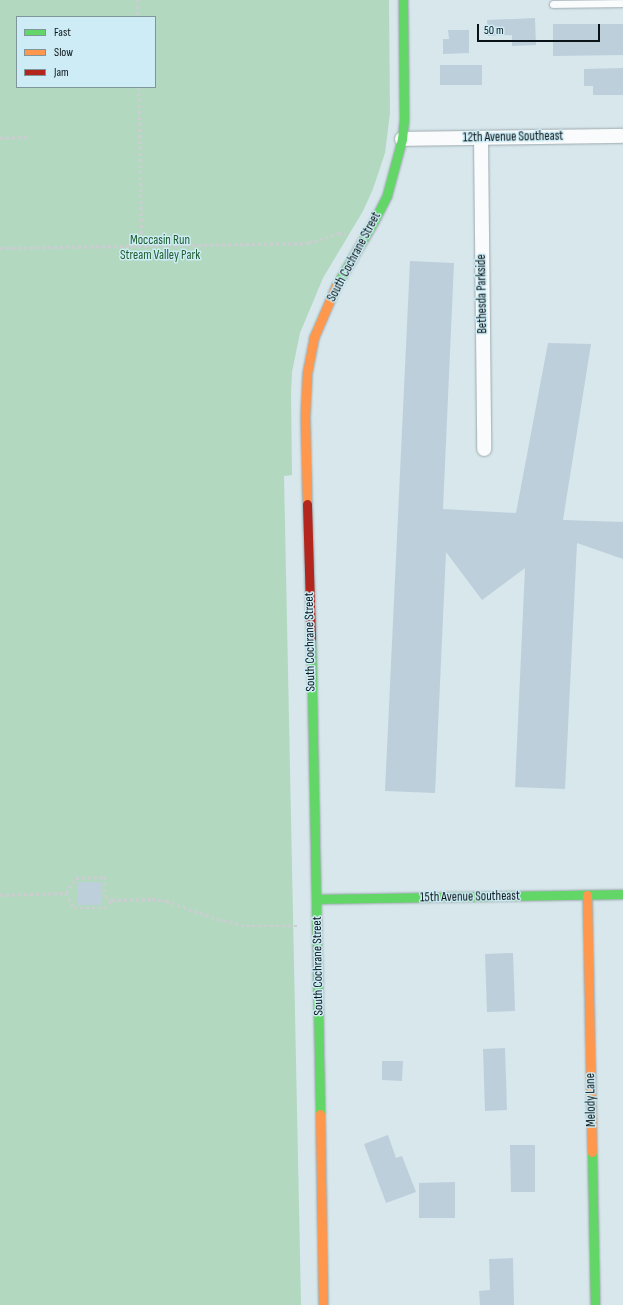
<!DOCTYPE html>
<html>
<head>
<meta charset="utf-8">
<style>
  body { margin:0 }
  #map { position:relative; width:623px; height:1305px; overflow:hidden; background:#d7e7ec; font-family:"Sofia Sans Condensed",sans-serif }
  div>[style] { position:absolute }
  .green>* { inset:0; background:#b2d8c0 }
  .building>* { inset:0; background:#becfdc }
  .path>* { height:2.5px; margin-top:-1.25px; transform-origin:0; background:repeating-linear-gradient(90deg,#caced0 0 3px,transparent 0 6px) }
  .roads { filter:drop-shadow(0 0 1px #9da9ad) drop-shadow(0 0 1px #9da9ad) }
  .lane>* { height:7px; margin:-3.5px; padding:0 3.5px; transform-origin:3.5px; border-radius:3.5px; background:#f9fbfc }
  .street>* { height:14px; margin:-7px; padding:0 7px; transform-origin:7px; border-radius:7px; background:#f9fbfc }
  .fast>* { height:9px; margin:-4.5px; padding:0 4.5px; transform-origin:4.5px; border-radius:4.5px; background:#63d668 }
  .slow>* { height:9px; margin:-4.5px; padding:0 4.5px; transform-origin:4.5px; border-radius:4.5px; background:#ff974d }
  .jam>* { height:9px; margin:-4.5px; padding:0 4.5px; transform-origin:4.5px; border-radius:4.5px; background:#b3261e }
  span { translate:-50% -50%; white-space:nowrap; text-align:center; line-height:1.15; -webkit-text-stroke:3px #ceecf5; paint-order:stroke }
  .street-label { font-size:13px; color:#0a1418 }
  .park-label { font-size:13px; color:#1c5e2d }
  .legend { position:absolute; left:16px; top:16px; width:140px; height:72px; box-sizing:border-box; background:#ceecf5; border:1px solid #80969d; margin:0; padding:5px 7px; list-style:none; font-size:12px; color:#0a1418 }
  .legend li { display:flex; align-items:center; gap:8px; height:20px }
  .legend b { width:20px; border:1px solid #80969d }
  .scale { position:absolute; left:477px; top:24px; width:123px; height:18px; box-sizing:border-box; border:2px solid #0a1418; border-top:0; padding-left:5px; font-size:12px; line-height:14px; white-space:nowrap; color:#0a1418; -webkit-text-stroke:3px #ceecf5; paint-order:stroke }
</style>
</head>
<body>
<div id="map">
  <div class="green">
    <div style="clip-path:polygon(evenodd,0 0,389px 0,390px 113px,385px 153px,373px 189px,363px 211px,323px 278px,300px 333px,292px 372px,291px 393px,292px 475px,284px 476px,301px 1305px,0 1305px,0 0,17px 17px,155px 17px,155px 87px,17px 87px,17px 17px)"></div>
  </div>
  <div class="building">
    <div style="clip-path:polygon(535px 18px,536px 45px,512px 46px,512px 35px,488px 36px,487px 20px)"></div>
    <div style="clip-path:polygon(553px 24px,623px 24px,623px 55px,553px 56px)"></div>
    <div style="clip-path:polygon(448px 30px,469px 30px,469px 53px,443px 54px,443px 39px,449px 39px)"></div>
    <div style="clip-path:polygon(440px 65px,482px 65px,482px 85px,440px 85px)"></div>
    <div style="clip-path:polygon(623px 68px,623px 95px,593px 95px,593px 86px,584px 86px,584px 69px)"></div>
    <div style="clip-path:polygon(410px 261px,454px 263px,443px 509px,516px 513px,548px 343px,591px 344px,563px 520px,623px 522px,623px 559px,577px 543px,565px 789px,515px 787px,525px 568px,482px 600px,446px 552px,435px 793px,385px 791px)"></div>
    <div style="clip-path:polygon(77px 882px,102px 882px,102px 905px,77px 905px)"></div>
    <div style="clip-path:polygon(513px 953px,515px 1011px,487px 1012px,485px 954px)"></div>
    <div style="clip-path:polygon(505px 1048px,507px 1110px,485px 1111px,483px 1049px)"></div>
    <div style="clip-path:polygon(382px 1061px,403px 1061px,402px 1081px,382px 1080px)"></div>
    <div style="clip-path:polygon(388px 1135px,396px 1158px,402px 1156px,416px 1192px,386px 1203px,364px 1144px)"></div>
    <div style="clip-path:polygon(510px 1145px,535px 1145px,535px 1192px,511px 1192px)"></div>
    <div style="clip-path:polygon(455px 1182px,455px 1218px,419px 1218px,419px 1183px)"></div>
    <div style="clip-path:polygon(513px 1258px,514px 1305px,480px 1305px,479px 1291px,490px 1290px,489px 1259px)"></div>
  </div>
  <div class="path">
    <div style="left:138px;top:0;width:17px;rotate:90deg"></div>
    <div style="left:139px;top:87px;width:158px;rotate:88.9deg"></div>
    <div style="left:0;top:138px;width:29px;rotate:-2deg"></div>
    <div style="left:0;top:248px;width:308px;rotate:-0.9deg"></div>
    <div style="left:308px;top:243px;width:32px;rotate:-18deg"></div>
    <div style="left:338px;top:233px;width:8px;rotate:7deg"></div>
    <div style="left:66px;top:893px;width:18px;rotate:-56deg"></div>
    <div style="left:76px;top:878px;width:29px;rotate:-2deg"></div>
    <div style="left:105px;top:877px;width:18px;rotate:90deg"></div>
    <div style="left:105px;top:895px;width:8px;rotate:40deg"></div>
    <div style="left:0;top:895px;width:66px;rotate:-1.7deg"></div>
    <div style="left:66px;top:893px;width:17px;rotate:62deg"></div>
    <div style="left:74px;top:908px;width:30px"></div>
    <div style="left:104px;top:908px;width:11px;rotate:-45deg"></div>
    <div style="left:112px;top:900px;width:40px;rotate:-1.4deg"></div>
    <div style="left:152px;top:899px;width:14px;rotate:8deg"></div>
    <div style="left:166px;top:901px;width:55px;rotate:19.1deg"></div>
    <div style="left:218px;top:919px;width:29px;rotate:14deg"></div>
    <div style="left:246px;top:926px;width:54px"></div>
  </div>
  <div class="roads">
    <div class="lane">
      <div style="left:553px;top:4px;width:70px;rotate:-0.8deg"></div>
    </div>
    <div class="street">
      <div style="left:481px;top:138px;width:311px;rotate:89.4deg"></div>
      <div style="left:402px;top:139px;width:221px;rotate:-0.8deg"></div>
    </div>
    <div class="fast">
      <div style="left:336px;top:286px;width:75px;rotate:-59.7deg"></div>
      <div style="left:374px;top:221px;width:29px;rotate:-63deg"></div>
      <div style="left:387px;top:195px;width:58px;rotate:-75deg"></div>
      <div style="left:402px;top:139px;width:20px;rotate:-84deg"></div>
      <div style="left:404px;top:119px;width:119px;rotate:-90.5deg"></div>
      <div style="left:311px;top:638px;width:476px;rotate:88.9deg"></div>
      <div style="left:317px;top:899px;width:306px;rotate:-0.9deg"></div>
      <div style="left:592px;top:1152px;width:153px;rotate:88.9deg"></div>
    </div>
    <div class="slow">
      <div style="left:307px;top:504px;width:87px;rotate:-91.3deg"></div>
      <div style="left:305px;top:417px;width:44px;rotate:-87.4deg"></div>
      <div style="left:307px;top:373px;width:37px;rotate:-79deg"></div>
      <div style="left:314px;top:337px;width:56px;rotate:-66.7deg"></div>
      <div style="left:587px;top:895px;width:257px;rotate:88.9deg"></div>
      <div style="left:320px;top:1114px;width:191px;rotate:89.1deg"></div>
    </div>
    <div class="jam">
      <div style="left:307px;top:504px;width:134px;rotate:88.3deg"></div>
    </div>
  </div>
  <div class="street-label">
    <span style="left:513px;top:137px;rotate:-1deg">12th Avenue Southeast</span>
    <span style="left:354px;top:257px;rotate:-62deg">South Cochrane Street</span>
    <span style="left:482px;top:294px;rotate:-91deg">Bethesda Parkside</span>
    <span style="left:310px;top:642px;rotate:-91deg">South Cochrane Street</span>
    <span style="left:470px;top:897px;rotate:-1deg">15th Avenue Southeast</span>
    <span style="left:318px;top:966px;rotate:-91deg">South Cochrane Street</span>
    <span style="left:591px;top:1100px;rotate:-91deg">Melody Lane</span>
  </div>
  <div class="park-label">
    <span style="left:160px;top:248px">Moccasin Run<br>Stream Valley Park</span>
  </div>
  <ul class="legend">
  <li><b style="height:5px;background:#63d668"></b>Fast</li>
  <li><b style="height:5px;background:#ff974d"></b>Slow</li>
  <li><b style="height:5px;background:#b3261e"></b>Jam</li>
  </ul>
  <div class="scale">50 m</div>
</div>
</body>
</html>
